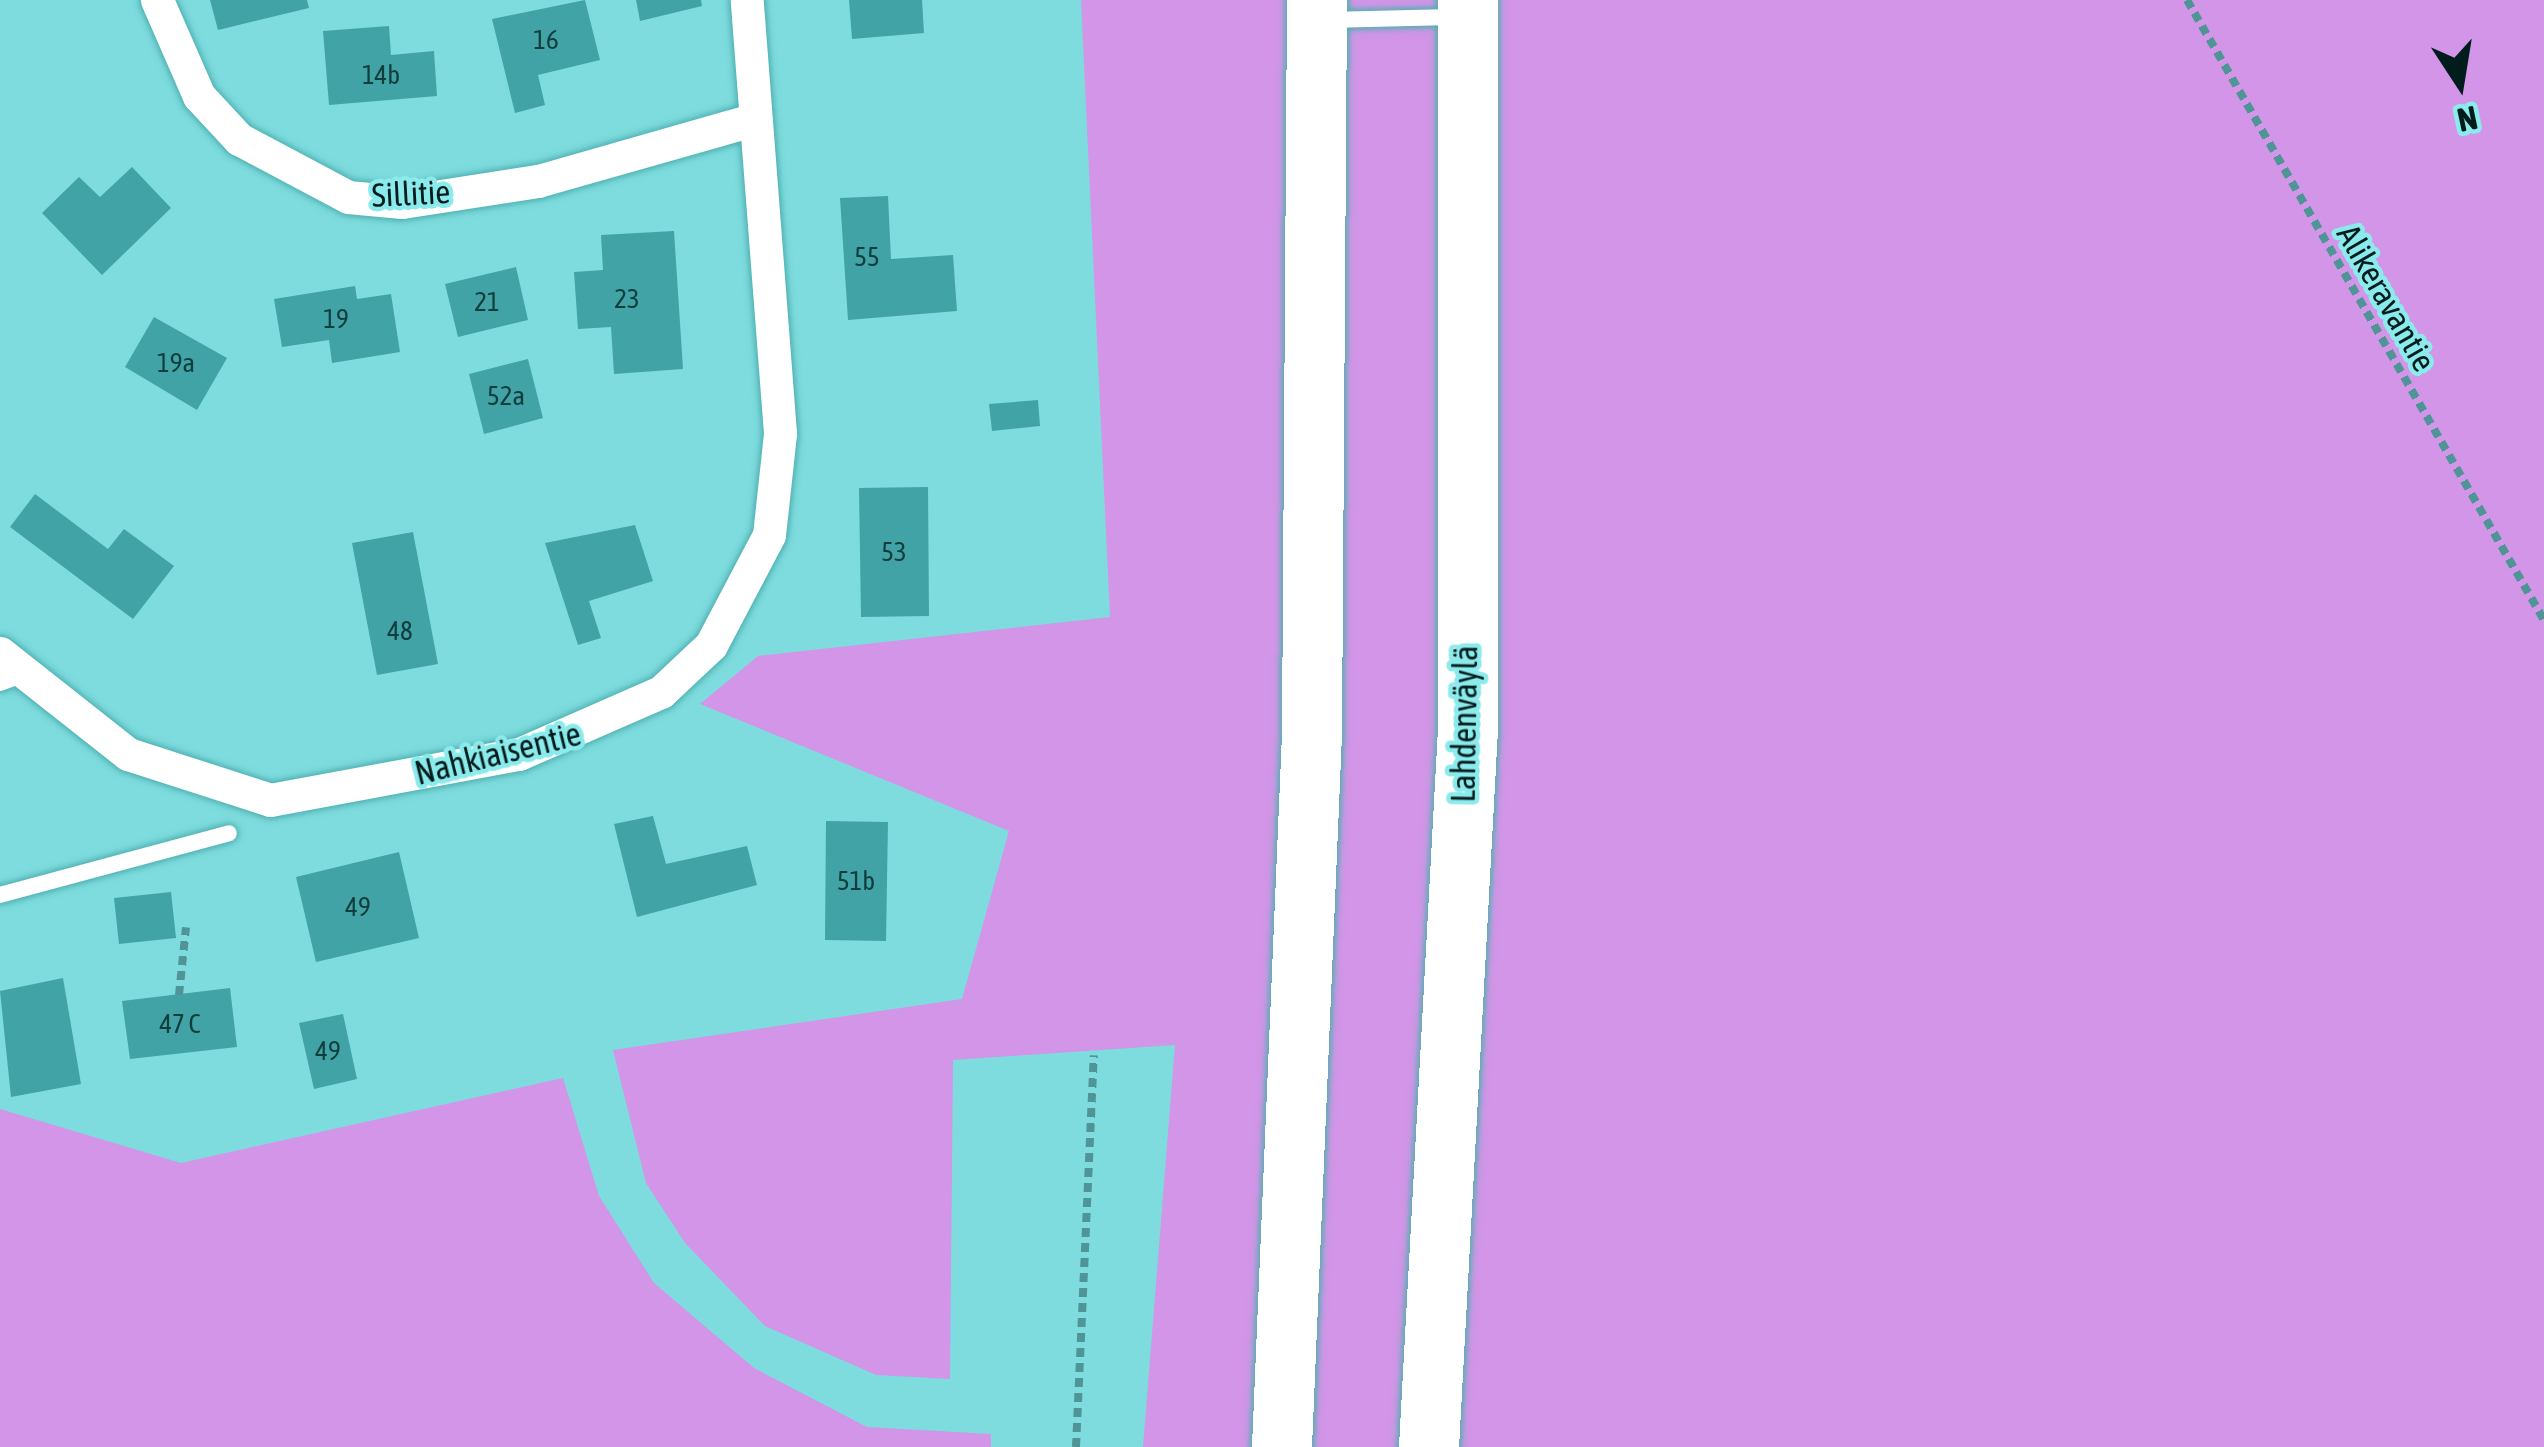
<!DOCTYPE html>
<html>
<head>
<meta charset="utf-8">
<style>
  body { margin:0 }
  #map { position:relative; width:2544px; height:1447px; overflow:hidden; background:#7edcde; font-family:"Asap Condensed",sans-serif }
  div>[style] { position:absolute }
  .green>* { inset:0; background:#d295e7 }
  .building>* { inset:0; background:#41a3a5 }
  .path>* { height:8px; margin-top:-4px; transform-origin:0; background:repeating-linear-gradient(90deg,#4f9496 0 9px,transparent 0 15px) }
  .roads { filter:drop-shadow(0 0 3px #4eafb0) drop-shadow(0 0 3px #4eafb0) }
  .lane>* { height:16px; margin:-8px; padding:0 8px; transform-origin:8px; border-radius:8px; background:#fff }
  .street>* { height:33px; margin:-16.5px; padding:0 16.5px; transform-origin:16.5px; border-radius:16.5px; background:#fff }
  .highway>* { height:60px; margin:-30px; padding:0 30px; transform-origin:30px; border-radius:30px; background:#fff }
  span { translate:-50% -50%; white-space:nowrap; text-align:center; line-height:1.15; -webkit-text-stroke:9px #8beaeb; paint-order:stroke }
  .number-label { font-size:27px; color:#103e3e }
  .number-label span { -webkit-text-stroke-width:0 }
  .street-label { font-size:33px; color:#001c1c }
  .north { position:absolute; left:2400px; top:24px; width:120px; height:120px; -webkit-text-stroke:9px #8beaeb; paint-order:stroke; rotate:168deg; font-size:33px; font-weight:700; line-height:48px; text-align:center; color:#001c1c }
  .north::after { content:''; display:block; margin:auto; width:42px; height:54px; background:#001c1c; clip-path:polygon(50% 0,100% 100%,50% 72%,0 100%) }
</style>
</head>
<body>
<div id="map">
  <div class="green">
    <div style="clip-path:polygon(1081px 0,2544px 0,2544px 1447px,1143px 1447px,1175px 1045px,953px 1060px,950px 1379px,876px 1375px,765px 1326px,685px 1243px,646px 1183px,613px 1050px,962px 999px,1009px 831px,700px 704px,758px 656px,1110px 617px)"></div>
    <div style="clip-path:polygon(563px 1078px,599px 1196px,654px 1283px,754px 1368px,867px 1427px,991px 1434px,991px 1447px,0 1447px,0 1109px,181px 1163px)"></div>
  </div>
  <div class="building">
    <div style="clip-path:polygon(210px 0,307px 0,309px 8px,218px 30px)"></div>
    <div style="clip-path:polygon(585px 0,600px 60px,538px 75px,545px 105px,515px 113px,492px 19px)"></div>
    <div style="clip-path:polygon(636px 0,701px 0,702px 6px,640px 21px)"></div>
    <div style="clip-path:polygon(849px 0,922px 0,924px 33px,852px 39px)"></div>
    <div style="clip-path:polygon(389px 26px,391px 55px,434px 51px,437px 96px,329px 105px,323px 31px)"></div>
    <div style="clip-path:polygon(132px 167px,171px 208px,102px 275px,42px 213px,79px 177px,100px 197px)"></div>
    <div style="clip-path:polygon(888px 196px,891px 259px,953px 255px,957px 311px,848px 320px,840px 198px)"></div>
    <div style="clip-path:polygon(674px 231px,683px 369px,614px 374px,611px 327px,578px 329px,574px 272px,603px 270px,601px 235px)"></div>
    <div style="clip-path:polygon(516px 267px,528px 320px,458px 337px,445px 284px)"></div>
    <div style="clip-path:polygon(355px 286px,357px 299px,391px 294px,400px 352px,332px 363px,329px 340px,282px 347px,274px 299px)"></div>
    <div style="clip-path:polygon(154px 317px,227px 358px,197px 410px,125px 367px)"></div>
    <div style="clip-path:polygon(528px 359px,543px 418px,484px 434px,469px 374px)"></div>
    <div style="clip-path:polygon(1038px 400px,1040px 426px,992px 431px,989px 404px)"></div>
    <div style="clip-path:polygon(928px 487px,929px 616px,861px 617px,859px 488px)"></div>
    <div style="clip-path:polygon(35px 494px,108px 549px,124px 529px,174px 566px,133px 619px,10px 527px)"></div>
    <div style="clip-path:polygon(635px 525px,653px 581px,589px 601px,601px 638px,578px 645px,545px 543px)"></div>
    <div style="clip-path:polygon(413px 532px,438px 664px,377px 675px,352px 543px)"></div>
    <div style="clip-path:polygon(653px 816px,666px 864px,747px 846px,757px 885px,637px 917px,614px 824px)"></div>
    <div style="clip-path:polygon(826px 821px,888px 822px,886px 941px,825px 940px)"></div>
    <div style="clip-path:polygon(399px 852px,419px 938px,316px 962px,296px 877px)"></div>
    <div style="clip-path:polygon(171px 892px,176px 938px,119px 944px,114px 898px)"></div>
    <div style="clip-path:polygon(63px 978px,81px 1084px,11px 1097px,0 991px)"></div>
    <div style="clip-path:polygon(230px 988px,237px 1047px,130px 1059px,122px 1001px)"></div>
    <div style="clip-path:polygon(343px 1014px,357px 1079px,314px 1089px,299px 1023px)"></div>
  </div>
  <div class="path">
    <div style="left:2187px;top:0;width:715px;rotate:60.07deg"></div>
    <div style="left:179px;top:995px;width:68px;rotate:-84.1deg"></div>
    <div style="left:1076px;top:1447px;width:392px;rotate:-87.4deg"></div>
  </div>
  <div class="roads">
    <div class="lane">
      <div style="left:1325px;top:20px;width:130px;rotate:-1.3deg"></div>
      <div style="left:0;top:683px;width:27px;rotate:-20deg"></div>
      <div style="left:0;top:895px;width:237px;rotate:-15.1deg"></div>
    </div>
    <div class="street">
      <div style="left:157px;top:0;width:105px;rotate:66.4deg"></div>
      <div style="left:199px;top:96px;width:59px;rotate:47.1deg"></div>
      <div style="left:239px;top:139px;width:123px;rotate:28deg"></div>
      <div style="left:348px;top:197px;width:54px;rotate:5.3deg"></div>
      <div style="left:402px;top:202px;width:138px;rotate:-8.8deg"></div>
      <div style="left:538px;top:181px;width:223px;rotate:-15.9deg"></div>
      <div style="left:0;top:653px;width:163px;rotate:38.3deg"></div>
      <div style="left:128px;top:754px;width:149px;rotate:17.9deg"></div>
      <div style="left:270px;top:800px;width:253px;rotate:-10.5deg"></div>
      <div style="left:519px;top:754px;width:155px;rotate:-23.6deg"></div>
      <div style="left:661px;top:692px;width:69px;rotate:-43.2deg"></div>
      <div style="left:711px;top:645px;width:124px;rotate:-62.2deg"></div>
      <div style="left:769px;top:535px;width:103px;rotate:-83.8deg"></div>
      <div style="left:780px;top:433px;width:434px;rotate:-94.4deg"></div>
    </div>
    <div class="highway">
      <div style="left:1282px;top:1447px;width:715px;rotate:-87.59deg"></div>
      <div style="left:1312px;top:733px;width:733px;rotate:-89.61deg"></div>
      <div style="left:1429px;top:1447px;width:719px;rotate:-86.89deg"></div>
      <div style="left:1468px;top:729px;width:729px;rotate:-90deg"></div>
    </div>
  </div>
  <div class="number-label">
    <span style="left:546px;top:40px">16</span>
    <span style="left:381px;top:75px">14b</span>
    <span style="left:867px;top:257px">55</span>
    <span style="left:627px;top:299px">23</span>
    <span style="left:487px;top:302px">21</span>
    <span style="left:336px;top:319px">19</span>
    <span style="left:176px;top:363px">19a</span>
    <span style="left:506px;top:396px">52a</span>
    <span style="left:894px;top:552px">53</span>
    <span style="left:400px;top:631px">48</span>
    <span style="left:856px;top:881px">51b</span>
    <span style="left:358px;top:907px">49</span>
    <span style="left:180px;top:1024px">47 C</span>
    <span style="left:328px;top:1051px">49</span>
  </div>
  <div class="street-label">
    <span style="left:411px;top:194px;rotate:-3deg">Sillitie</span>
    <span style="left:2386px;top:298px;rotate:60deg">Alikeravantie</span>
    <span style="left:1465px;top:724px;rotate:-89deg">Lahdenväylä</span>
    <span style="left:498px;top:754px;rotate:-14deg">Nahkiaisentie</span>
  </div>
  <div class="north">N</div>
</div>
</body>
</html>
